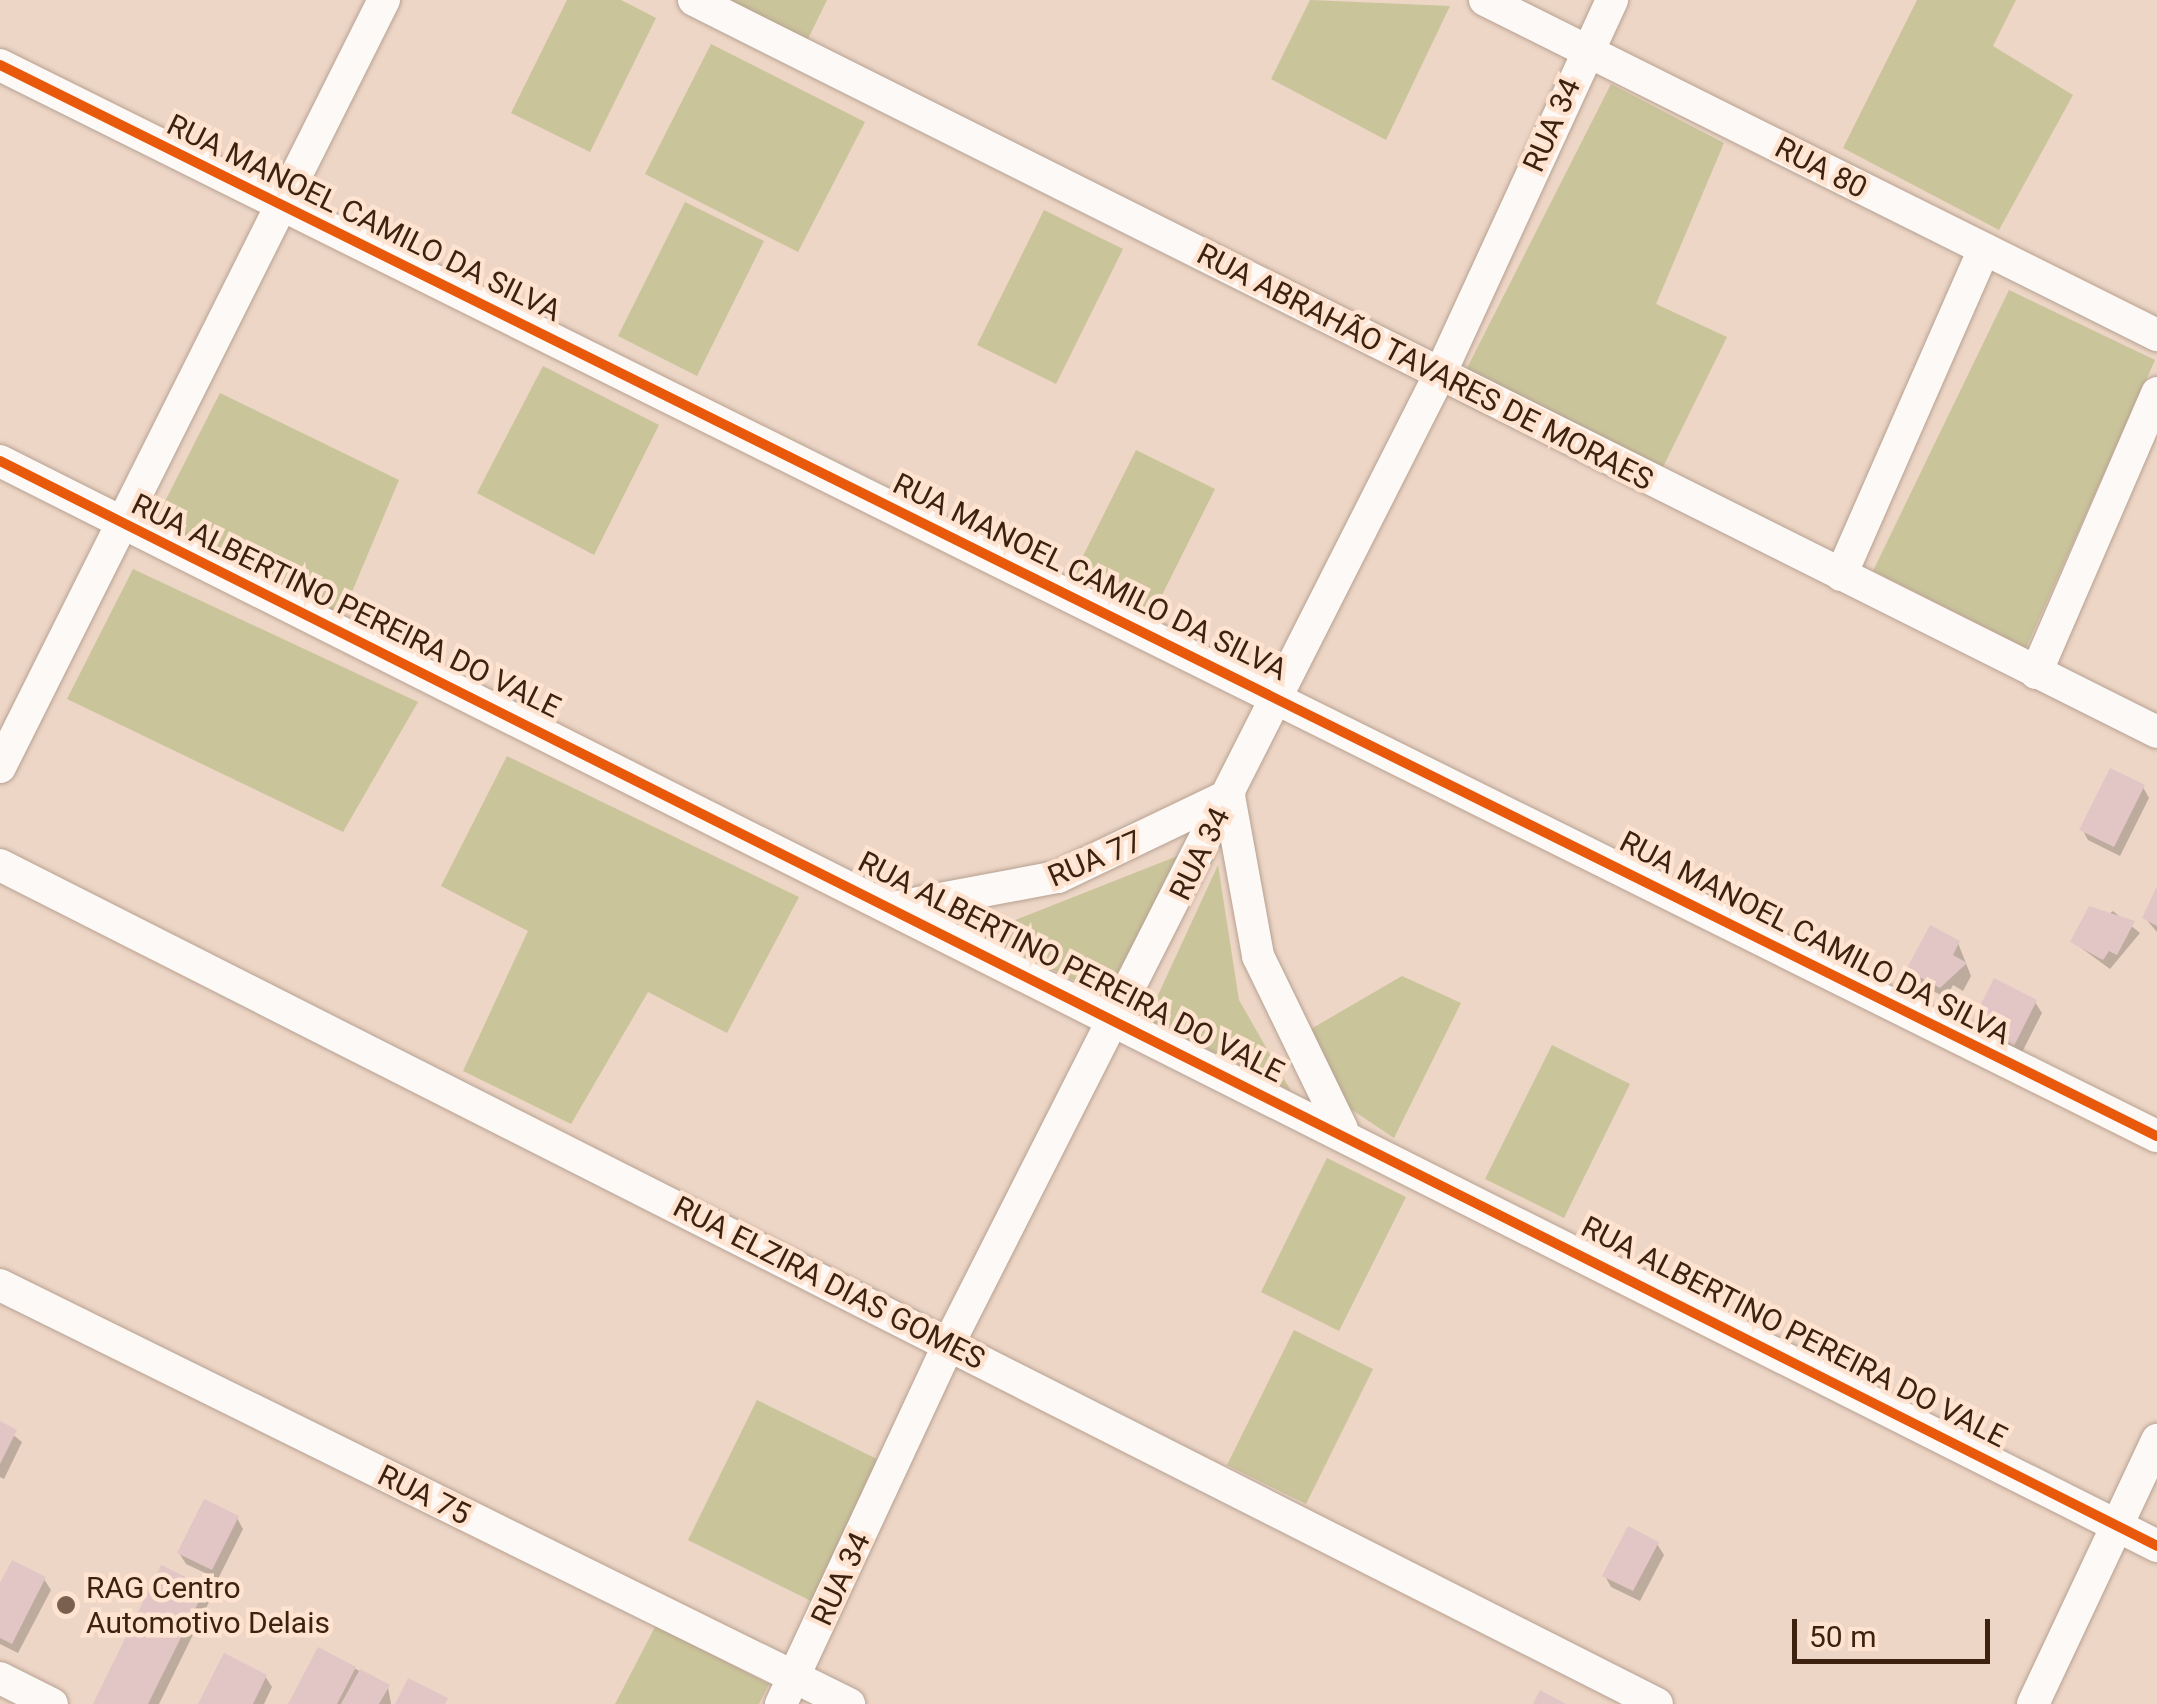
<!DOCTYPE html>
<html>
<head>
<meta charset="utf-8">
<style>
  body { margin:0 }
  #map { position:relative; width:2157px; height:1704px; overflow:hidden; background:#edd6c6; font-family:Roboto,sans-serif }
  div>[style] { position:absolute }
  .green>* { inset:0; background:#cac49b }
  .shadow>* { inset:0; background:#0003 }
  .building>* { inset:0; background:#e1c6c5 }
  .roads { filter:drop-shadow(0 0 2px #b7a191) drop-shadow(0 0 2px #b7a191) }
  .minor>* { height:32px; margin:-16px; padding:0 16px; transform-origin:16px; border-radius:16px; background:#fcf9f6 }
  .cycleway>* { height:10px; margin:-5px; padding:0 5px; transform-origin:5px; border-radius:5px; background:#e8590c }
  .dots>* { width:28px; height:28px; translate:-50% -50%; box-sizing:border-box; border:5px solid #ffe3d1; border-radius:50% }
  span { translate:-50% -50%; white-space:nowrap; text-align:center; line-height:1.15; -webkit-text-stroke:9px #ffe3d1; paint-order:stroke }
  .street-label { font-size:30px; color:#3c220f }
  .poi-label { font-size:30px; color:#3c220f }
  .left { translate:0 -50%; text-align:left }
  .scale { position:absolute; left:1792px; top:1619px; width:198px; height:45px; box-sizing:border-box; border:5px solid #3c220f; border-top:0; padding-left:12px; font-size:30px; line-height:35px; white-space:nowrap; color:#3c220f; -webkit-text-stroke:8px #ffe3d1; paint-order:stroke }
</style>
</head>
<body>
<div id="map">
  <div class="green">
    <div style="clip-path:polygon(567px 0,621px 0,656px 18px,590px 152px,511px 113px)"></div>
    <div style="clip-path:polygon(729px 0,827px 0,807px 41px)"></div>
    <div style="clip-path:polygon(1310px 0,1450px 6px,1386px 140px,1271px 79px)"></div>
    <div style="clip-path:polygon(1917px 0,2016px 0,1993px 46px,2073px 95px,1999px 230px,1843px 148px)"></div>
    <div style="clip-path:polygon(711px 44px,865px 122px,798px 252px,645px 174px)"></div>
    <div style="clip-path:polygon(1611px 84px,1724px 143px,1656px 304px,1727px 337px,1663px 467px,1465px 372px)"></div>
    <div style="clip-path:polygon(685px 202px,764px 241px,697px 376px,618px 336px)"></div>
    <div style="clip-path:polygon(1044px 210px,1123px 249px,1056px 384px,977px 345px)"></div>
    <div style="clip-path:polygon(2009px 290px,2155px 360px,2026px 648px,1873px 571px)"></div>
    <div style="clip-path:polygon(543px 366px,659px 425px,594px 555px,477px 493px)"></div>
    <div style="clip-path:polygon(220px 393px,399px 480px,341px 618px,154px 523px)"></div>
    <div style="clip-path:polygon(1136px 450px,1215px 489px,1148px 623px,1069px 584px)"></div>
    <div style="clip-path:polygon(133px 569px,418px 702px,343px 832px,67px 699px)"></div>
    <div style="clip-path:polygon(507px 756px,799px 897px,727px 1033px,648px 992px,571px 1124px,463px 1071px,528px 931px,441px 886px)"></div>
    <div style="clip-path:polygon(1180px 855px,1106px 996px,980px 934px)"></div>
    <div style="clip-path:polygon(1218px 865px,1239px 1000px,1291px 1091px,1147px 1019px)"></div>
    <div style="clip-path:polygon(1402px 976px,1461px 1003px,1394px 1138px,1337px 1100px,1311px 1029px)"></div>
    <div style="clip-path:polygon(1552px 1045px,1630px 1084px,1564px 1218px,1485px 1179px)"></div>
    <div style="clip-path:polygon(1327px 1158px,1406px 1197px,1339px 1331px,1261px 1292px)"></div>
    <div style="clip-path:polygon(1294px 1330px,1373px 1369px,1306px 1504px,1227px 1465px)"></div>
    <div style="clip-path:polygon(757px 1400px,883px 1462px,813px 1602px,688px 1540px)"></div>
    <div style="clip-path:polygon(656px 1625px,769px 1684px,759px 1704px,615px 1704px)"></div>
  </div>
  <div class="shadow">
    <div style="clip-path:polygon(2143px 787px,2149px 798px,2120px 856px,2088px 840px,2082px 829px)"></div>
    <div style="clip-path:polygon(2157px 892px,2157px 932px,2145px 918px)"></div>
    <div style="clip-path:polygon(2113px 911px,2140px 933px,2110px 969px,2073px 942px)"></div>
    <div style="clip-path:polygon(1958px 943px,1971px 976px,1963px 991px,1953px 985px,1946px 998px,1915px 981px,1909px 970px)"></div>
    <div style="clip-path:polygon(2035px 1002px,2042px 1013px,2020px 1056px,1973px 1024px)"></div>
    <div style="clip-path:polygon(0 1424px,22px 1442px,4px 1479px,0 1477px)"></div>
    <div style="clip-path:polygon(237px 1518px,243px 1529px,218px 1579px,186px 1564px,179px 1553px)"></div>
    <div style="clip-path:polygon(1657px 1544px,1664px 1555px,1640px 1601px,1611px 1587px,1605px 1576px)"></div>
    <div style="clip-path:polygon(44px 1579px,51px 1590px,18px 1653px,0 1644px,0 1589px)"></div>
    <div style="clip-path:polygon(204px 1589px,210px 1600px,159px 1704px,96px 1704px)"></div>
    <div style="clip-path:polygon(354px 1668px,388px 1687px,391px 1704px,291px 1704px)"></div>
    <div style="clip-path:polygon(265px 1676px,272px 1687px,264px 1704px,201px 1704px)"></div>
  </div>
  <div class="building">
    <div style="clip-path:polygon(2110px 768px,2145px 785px,2114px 847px,2079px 830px)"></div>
    <div style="clip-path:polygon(2157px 886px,2157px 926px,2142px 918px)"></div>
    <div style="clip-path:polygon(2089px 906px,2135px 921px,2117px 955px,2109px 951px,2103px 960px,2070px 942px)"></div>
    <div style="clip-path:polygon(1930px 925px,1960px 941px,1953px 955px,1967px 963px,1940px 988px,1906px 970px)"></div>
    <div style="clip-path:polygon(1994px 978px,2037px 1000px,2014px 1046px,1971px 1024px)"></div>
    <div style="clip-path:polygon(0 1421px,17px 1430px,0 1464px)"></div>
    <div style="clip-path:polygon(204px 1499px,239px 1516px,212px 1570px,177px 1553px)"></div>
    <div style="clip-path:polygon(1628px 1526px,1659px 1542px,1633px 1591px,1602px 1576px)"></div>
    <div style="clip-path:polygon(12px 1560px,46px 1577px,12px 1644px,0 1638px,0 1583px)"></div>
    <div style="clip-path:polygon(161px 1565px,206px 1587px,148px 1704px,93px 1704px)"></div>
    <div style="clip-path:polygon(318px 1647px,356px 1667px,337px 1704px,288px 1704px)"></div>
    <div style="clip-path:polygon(224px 1653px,267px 1675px,253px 1704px,198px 1704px)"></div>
    <div style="clip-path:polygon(360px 1669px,390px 1685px,379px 1704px,341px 1704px)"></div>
    <div style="clip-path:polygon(408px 1678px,448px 1698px,445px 1704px,395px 1704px)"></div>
    <div style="clip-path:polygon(1540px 1690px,1566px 1704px,1533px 1704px)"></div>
  </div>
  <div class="roads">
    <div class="minor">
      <div style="left:694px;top:0;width:1636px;rotate:26.58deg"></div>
      <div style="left:1485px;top:0;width:751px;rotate:26.5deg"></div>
      <div style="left:0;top:65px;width:2408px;rotate:26.41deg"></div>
      <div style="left:0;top:461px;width:2415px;rotate:26.7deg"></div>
      <div style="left:1841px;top:575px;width:356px;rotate:-66.3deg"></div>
      <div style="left:2036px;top:673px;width:305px;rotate:-66.6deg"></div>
      <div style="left:0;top:767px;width:858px;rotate:-63.41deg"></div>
      <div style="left:1229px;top:796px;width:163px;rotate:79.7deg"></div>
      <div style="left:1258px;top:956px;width:192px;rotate:64.1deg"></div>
      <div style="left:0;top:865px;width:1857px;rotate:26.85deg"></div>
      <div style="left:897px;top:907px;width:164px;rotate:-10.6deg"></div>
      <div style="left:1058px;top:877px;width:190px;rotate:-25.6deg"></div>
      <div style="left:0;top:1285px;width:947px;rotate:26.27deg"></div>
      <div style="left:0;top:1678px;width:58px;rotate:26.6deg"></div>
      <div style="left:781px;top:1704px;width:398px;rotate:-65deg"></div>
      <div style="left:949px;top:1343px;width:1086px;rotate:-63.13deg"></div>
      <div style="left:1440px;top:374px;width:412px;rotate:-65.3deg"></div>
      <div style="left:2033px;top:1704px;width:292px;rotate:-64.8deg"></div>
    </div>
  </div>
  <div class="cycleway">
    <div style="left:0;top:65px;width:2408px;rotate:26.41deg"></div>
    <div style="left:0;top:461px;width:2415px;rotate:26.7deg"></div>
  </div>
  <div class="dots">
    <div style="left:66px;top:1605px;background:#7a614f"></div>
  </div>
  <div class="street-label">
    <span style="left:1552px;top:125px;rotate:-66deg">RUA 34</span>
    <span style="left:1821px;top:168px;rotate:27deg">RUA 80</span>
    <span style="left:364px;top:218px;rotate:26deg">RUA MANOEL CAMILO DA SILVA</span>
    <span style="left:1425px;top:367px;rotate:27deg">RUA ABRAHÃO TAVARES DE MORAES</span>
    <span style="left:1090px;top:577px;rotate:26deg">RUA MANOEL CAMILO DA SILVA</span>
    <span style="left:346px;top:606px;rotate:26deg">RUA ALBERTINO PEREIRA DO VALE</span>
    <span style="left:1200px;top:854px;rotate:-64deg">RUA 34</span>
    <span style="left:1095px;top:859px;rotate:-23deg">RUA 77</span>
    <span style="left:1815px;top:938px;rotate:27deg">RUA MANOEL CAMILO DA SILVA</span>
    <span style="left:1071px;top:967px;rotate:27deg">RUA ALBERTINO PEREIRA DO VALE</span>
    <span style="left:829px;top:1283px;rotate:27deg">RUA ELZIRA DIAS GOMES</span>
    <span style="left:1794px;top:1332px;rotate:27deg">RUA ALBERTINO PEREIRA DO VALE</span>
    <span style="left:424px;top:1495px;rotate:26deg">RUA 75</span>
    <span style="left:841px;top:1579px;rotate:-65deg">RUA 34</span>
  </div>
  <div class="poi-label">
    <span class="left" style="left:86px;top:1605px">RAG Centro<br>Automotivo Delais</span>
  </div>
  <div class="scale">50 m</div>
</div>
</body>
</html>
